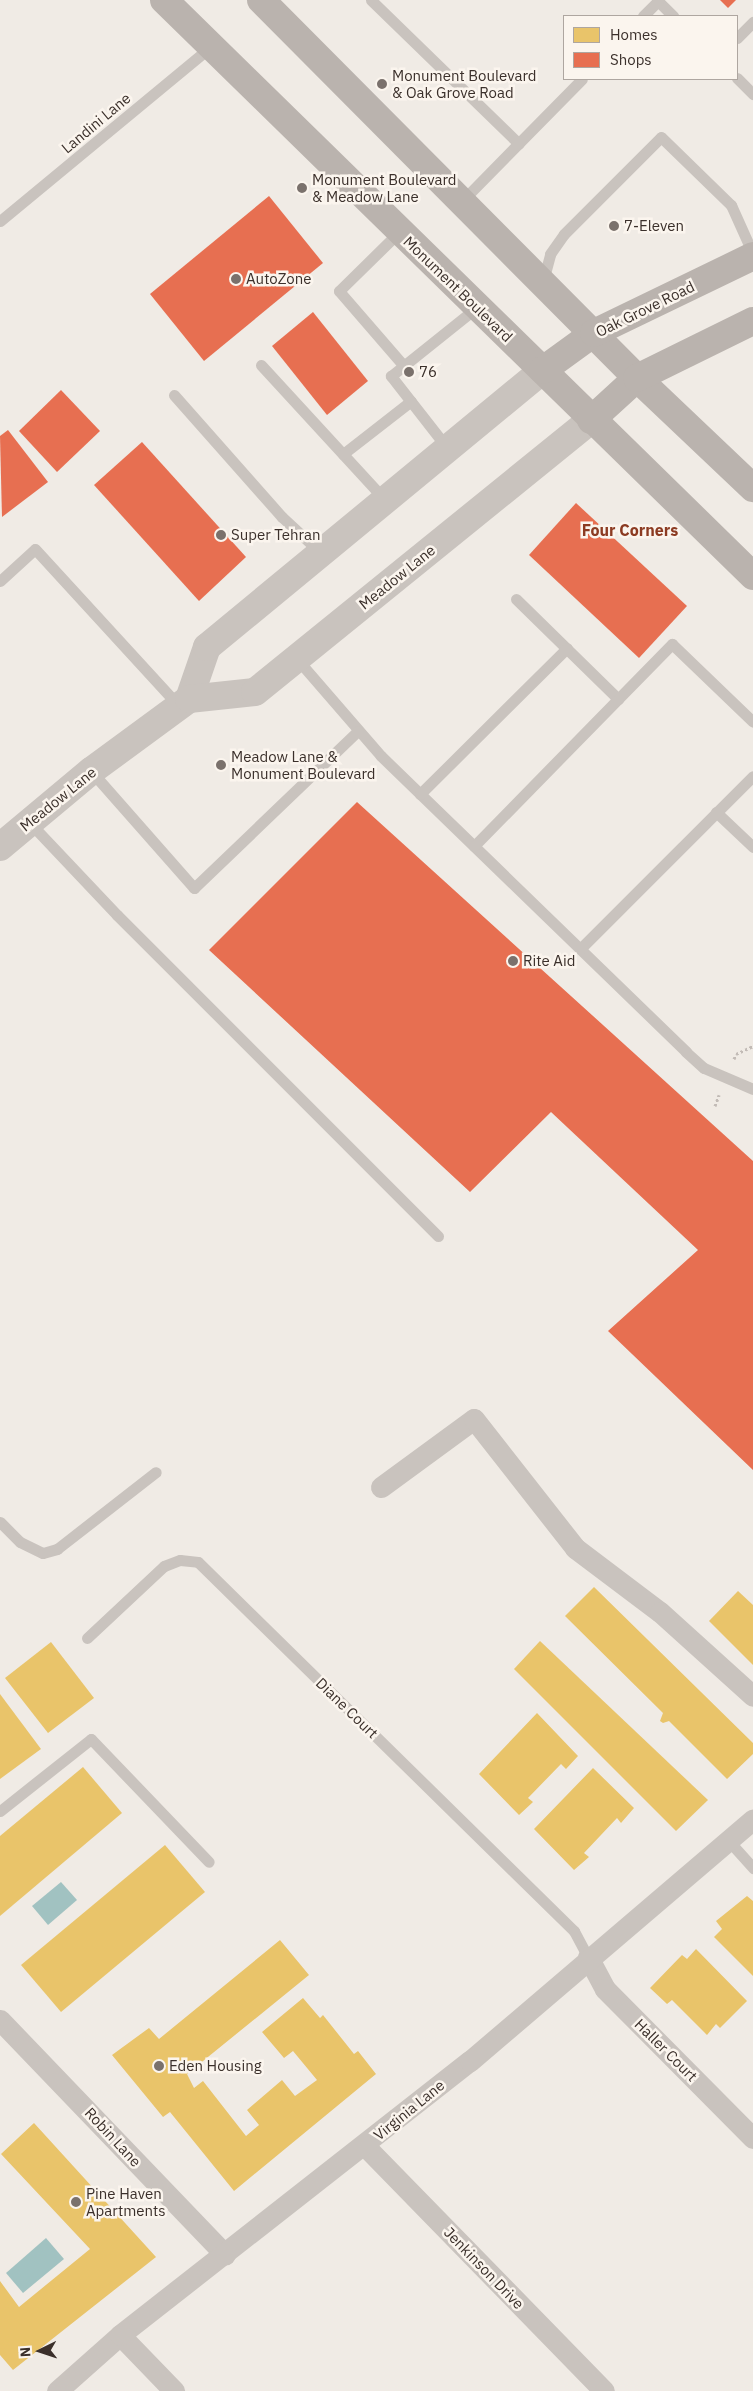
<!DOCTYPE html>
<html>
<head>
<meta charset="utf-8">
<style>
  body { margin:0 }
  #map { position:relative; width:753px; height:2391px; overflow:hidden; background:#f0ebe5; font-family:"IBM Plex Sans",sans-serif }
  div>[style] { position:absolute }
  .water>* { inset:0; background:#a1c2c1 }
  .homes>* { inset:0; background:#e9c46a }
  .shops>* { inset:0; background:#e76f51 }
  .path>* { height:3px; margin-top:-1.5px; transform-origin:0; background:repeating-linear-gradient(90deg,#c2bbb6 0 2.5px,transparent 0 5px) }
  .service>* { height:11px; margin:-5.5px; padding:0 5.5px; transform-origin:5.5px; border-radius:5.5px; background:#c9c3be }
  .minor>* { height:21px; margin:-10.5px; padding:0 10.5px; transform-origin:10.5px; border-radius:10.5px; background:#c9c3be }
  .tertiary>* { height:28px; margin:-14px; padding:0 14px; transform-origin:14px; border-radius:14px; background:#c9c3be }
  .secondary>* { height:28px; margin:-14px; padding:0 14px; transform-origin:14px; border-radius:14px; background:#bab3ae }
  .dots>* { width:14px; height:14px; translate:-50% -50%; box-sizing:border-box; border:2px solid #fbf5ee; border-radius:50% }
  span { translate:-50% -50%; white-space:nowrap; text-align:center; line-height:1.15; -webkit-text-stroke:5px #fbf5ee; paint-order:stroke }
  .poi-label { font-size:15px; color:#3b302b }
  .left { translate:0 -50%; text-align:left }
  .street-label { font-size:15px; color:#3b302b }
  .neighbourhood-label { font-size:16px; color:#8c3b22; font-weight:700 }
  .legend { position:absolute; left:563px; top:15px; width:175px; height:65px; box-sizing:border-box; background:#fbf5ee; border:1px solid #aea6a0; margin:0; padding:6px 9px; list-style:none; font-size:15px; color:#3b302b }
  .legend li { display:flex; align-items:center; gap:10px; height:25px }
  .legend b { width:25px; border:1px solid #aea6a0 }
  .north { position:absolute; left:15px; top:2326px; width:50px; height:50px; -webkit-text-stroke:4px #fbf5ee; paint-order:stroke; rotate:266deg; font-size:14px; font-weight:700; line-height:20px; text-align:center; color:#3b302b }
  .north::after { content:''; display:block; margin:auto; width:18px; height:22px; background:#3b302b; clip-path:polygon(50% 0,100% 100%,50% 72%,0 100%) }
</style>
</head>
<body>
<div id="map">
  <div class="water">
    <div style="clip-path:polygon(61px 1882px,77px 1900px,48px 1925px,32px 1906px)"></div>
    <div style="clip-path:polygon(46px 2238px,64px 2259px,23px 2293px,6px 2273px)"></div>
  </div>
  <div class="homes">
    <div style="clip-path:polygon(594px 1587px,753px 1743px,753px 1754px,727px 1779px,669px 1721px,663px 1723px,660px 1721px,663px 1713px,565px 1616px)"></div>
    <div style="clip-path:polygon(738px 1591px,753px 1605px,753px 1665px,709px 1621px)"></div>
    <div style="clip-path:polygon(540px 1641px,708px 1800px,676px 1831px,514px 1669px)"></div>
    <div style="clip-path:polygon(51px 1642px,94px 1698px,48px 1733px,5px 1678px)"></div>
    <div style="clip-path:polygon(0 1694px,41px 1749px,0 1779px)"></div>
    <div style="clip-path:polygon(537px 1713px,578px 1756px,566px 1769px,561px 1764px,528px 1798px,533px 1802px,519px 1815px,479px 1774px)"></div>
    <div style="clip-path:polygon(83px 1767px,122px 1813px,0 1916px,0 1836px)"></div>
    <div style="clip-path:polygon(593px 1768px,634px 1808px,621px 1823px,617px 1818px,584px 1853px,589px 1857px,574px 1870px,534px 1829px)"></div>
    <div style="clip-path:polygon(165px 1845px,205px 1892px,61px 2012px,21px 1965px)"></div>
    <div style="clip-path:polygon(747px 1896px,753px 1901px,753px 1976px,714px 1937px,722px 1929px,716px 1921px)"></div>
    <div style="clip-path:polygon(280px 1940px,309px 1975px,187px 2074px,194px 2088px,203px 2081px,246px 2136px,259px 2125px,247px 2110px,282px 2080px,295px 2096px,317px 2080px,293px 2051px,284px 2058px,262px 2032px,303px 1998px,320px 2018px,323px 2015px,354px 2054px,358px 2051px,376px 2074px,234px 2191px,170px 2112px,163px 2117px,112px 2055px,149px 2028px,159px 2039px)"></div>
    <div style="clip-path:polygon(696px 1949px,747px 2001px,720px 2028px,716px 2024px,707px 2035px,672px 2000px,667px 2004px,650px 1988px,682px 1955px,687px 1959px)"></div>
    <div style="clip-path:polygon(34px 2123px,156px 2257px,13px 2370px,0 2355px,0 2281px,19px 2307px,90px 2249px,1px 2154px)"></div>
  </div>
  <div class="shops">
    <div style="clip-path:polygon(720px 0,736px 0,728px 8px)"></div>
    <div style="clip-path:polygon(269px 196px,323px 263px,204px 361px,150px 294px)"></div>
    <div style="clip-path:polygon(313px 312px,368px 381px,327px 415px,272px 346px)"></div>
    <div style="clip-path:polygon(61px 390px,100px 431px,57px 472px,19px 431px)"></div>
    <div style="clip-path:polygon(8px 430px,48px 482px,2px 517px,0 436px)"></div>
    <div style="clip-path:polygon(142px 442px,246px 557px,199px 601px,94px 485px)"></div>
    <div style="clip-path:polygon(576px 503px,687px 606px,639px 658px,529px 555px)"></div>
    <div style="clip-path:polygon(357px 802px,753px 1161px,753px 1470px,608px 1331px,698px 1250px,551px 1112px,470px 1192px,209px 950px)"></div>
  </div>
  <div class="path">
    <div style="left:734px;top:1059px;width:5px;rotate:-68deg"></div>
    <div style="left:736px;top:1054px;width:19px;rotate:-25deg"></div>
    <div style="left:715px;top:1106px;width:12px;rotate:-70deg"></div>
  </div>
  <div class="service">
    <div style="left:371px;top:0;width:206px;rotate:44.2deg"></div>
    <div style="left:657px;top:0;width:23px;rotate:45deg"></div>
    <div style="left:643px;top:16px;width:21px;rotate:-45deg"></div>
    <div style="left:737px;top:38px;width:23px;rotate:-45deg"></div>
    <div style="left:737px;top:78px;width:23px;rotate:45deg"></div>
    <div style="left:462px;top:201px;width:171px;rotate:-45.5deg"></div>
    <div style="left:0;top:221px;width:273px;rotate:-39.6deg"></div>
    <div style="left:399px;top:232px;width:84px;rotate:135.5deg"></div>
    <div style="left:339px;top:291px;width:99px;rotate:49.1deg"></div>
    <div style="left:543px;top:281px;width:28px;rotate:-75deg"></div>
    <div style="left:550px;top:254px;width:24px;rotate:-55deg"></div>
    <div style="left:564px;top:234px;width:137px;rotate:-45deg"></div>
    <div style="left:661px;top:137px;width:98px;rotate:44.2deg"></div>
    <div style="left:731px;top:205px;width:54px;rotate:65.8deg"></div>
    <div style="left:261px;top:365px;width:183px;rotate:47.4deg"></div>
    <div style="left:174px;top:395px;width:163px;rotate:48.5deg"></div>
    <div style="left:282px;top:517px;width:53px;rotate:42.7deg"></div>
    <div style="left:448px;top:449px;width:93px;rotate:-128deg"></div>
    <div style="left:391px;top:376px;width:110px;rotate:-38.7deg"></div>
    <div style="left:343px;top:454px;width:86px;rotate:-37.9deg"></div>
    <div style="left:0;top:581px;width:47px;rotate:-42.4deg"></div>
    <div style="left:35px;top:549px;width:213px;rotate:47.5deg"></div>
    <div style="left:516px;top:599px;width:143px;rotate:44.4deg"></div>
    <div style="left:297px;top:659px;width:128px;rotate:49.1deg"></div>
    <div style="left:381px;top:756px;width:425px;rotate:44.1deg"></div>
    <div style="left:686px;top:1052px;width:24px;rotate:42deg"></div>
    <div style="left:704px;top:1068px;width:53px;rotate:23.2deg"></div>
    <div style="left:91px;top:771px;width:156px;rotate:48.6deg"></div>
    <div style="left:194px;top:888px;width:227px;rotate:-43.8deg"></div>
    <div style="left:420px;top:794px;width:207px;rotate:-44.8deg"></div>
    <div style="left:716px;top:812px;width:51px;rotate:43.4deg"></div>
    <div style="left:30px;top:823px;width:127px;rotate:46.6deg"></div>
    <div style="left:117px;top:915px;width:454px;rotate:45deg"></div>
    <div style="left:474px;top:846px;width:283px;rotate:-45.6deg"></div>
    <div style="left:672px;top:644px;width:112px;rotate:43.9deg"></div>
    <div style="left:581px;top:948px;width:243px;rotate:-45deg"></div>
    <div style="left:0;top:1522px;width:28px;rotate:45deg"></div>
    <div style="left:20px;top:1542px;width:25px;rotate:26deg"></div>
    <div style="left:43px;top:1553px;width:15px;rotate:-16deg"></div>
    <div style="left:57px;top:1549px;width:125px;rotate:-37.9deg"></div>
    <div style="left:87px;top:1638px;width:105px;rotate:-43.1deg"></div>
    <div style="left:164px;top:1566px;width:17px;rotate:-21deg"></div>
    <div style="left:180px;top:1560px;width:18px;rotate:6deg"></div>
    <div style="left:198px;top:1562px;width:527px;rotate:44.46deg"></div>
    <div style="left:574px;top:1931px;width:30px;rotate:62deg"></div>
    <div style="left:0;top:1811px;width:116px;rotate:-38.4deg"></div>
    <div style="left:91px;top:1739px;width:170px;rotate:46.2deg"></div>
    <div style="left:728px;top:1840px;width:38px;rotate:48deg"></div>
  </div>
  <div class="minor">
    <div style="left:381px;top:1487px;width:115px;rotate:-36.2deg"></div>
    <div style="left:474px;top:1419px;width:164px;rotate:51.9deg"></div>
    <div style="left:575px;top:1548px;width:106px;rotate:37deg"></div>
    <div style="left:660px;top:1612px;width:125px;rotate:42.1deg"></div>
    <div style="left:588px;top:1957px;width:36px;rotate:62deg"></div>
    <div style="left:605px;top:1989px;width:210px;rotate:45.2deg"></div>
    <div style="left:0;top:2020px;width:325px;rotate:46.2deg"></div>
    <div style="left:365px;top:2146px;width:342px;rotate:45.7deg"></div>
    <div style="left:120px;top:2335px;width:78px;rotate:46deg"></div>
    <div style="left:57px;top:2391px;width:84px;rotate:-41.6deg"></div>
    <div style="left:120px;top:2335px;width:444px;rotate:-38.1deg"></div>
    <div style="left:470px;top:2061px;width:372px;rotate:-40.5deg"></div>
  </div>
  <div class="tertiary">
    <div style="left:189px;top:699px;width:55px;rotate:-70.9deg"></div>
    <div style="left:207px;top:647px;width:435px;rotate:-39.5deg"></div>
    <div style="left:0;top:847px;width:119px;rotate:-39.9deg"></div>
    <div style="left:91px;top:771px;width:122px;rotate:-36.3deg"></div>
    <div style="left:189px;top:699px;width:66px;rotate:-6.1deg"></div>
    <div style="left:255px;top:692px;width:432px;rotate:-39deg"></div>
  </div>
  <div class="secondary">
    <div style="left:164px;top:0;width:824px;rotate:44.36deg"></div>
    <div style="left:261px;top:0;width:533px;rotate:45.15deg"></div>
    <div style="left:637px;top:378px;width:160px;rotate:43.5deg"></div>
    <div style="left:543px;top:370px;width:63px;rotate:-36deg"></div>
    <div style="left:594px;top:333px;width:177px;rotate:-25.8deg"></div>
    <div style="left:591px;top:420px;width:62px;rotate:-42.4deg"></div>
    <div style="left:637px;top:378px;width:129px;rotate:-26.2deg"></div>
  </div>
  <div class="dots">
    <div style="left:382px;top:84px;background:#7a716c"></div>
    <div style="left:302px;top:188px;background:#7a716c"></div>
    <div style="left:614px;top:226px;background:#7a716c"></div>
    <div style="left:236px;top:279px;background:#7a716c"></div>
    <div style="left:409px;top:372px;background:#7a716c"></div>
    <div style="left:221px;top:535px;background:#7a716c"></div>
    <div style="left:221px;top:765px;background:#7a716c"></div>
    <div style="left:513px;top:961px;background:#7a716c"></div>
    <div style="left:159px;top:2066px;background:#7a716c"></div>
    <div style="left:76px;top:2202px;background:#7a716c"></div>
  </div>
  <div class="poi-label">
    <span class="left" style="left:392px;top:84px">Monument Boulevard<br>&amp; Oak Grove Road</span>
    <span class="left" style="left:312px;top:188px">Monument Boulevard<br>&amp; Meadow Lane</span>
    <span class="left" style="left:624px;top:226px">7-Eleven</span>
    <span class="left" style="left:246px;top:279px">AutoZone</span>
    <span class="left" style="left:419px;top:372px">76</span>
    <span class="left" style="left:231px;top:535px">Super Tehran</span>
    <span class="left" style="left:231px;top:765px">Meadow Lane &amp;<br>Monument Boulevard</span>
    <span class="left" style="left:523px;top:961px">Rite Aid</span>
    <span class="left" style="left:169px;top:2066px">Eden Housing</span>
    <span class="left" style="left:86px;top:2202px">Pine Haven<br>Apartments</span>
  </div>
  <div class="street-label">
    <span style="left:96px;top:123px;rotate:-40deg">Landini Lane</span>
    <span style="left:458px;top:289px;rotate:44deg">Monument Boulevard</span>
    <span style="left:645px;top:309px;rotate:-26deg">Oak Grove Road</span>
    <span style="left:397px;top:577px;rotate:-39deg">Meadow Lane</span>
    <span style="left:58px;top:799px;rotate:-39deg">Meadow Lane</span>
    <span style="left:347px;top:1708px;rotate:44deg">Diane Court</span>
    <span style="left:666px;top:2050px;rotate:45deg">Haller Court</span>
    <span style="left:409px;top:2110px;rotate:-39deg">Virginia Lane</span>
    <span style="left:113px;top:2137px;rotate:47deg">Robin Lane</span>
    <span style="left:484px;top:2268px;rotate:46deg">Jenkinson Drive</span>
  </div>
  <div class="neighbourhood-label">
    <span style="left:630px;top:530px">Four Corners</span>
  </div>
  <ul class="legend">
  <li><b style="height:14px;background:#e9c46a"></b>Homes</li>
  <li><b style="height:14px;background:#e76f51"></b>Shops</li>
  </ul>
  <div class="north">N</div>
</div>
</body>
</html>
